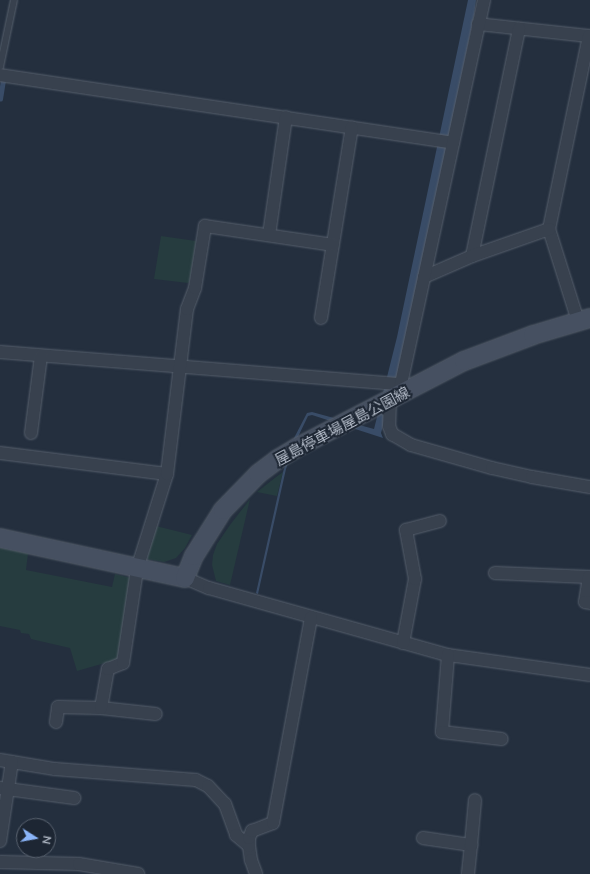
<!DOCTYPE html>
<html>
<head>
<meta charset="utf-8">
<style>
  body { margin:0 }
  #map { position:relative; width:590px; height:874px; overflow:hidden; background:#242f3e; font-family:Mulish,"Noto Sans JP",sans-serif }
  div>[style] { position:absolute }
  .green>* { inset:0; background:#263c3f }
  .water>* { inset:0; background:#394c67 }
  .stream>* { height:4.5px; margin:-2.25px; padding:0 2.25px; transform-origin:2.25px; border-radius:2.25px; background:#394c67 }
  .roads { filter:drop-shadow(0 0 1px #565f6c) drop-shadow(0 0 1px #565f6c) }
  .service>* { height:6px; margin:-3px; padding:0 3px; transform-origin:3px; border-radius:3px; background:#38414e }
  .minor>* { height:12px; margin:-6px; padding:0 6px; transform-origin:6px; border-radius:6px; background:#38414e }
  .secondary>* { height:18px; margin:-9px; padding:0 9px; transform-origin:9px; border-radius:9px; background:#465061 }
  span { translate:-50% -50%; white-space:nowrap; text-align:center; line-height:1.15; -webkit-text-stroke:4px #1d2633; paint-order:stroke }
  .street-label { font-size:15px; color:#b4bcc9 }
  .north { position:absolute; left:16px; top:818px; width:40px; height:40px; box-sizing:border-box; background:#1d2633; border:1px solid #59626f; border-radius:50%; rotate:101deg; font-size:11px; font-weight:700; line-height:16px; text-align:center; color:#b4bcc9 }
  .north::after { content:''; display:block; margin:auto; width:14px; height:18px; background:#8ab4f8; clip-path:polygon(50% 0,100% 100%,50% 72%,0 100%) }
</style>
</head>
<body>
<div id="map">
  <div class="green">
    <div style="clip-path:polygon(161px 236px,196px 241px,190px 281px,188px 283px,154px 279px)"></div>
    <div style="clip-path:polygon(283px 472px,277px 496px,257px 492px,276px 477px)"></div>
    <div style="clip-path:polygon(250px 499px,230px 585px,216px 581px,212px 565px,213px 555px,217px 544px,230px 525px)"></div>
    <div style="clip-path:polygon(156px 526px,192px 535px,185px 548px,176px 558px,164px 562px,147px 559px)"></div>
    <div style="clip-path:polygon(0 548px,28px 553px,26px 570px,112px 587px,115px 574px,131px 578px,119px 659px,77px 671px,70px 648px,31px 639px,29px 634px,21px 633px,20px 630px,0 626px)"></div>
  </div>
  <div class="water">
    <div style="clip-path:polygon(468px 0,476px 0,474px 15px,407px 338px,381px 433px,383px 438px,312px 415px,308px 416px,296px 441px,286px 469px,258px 594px,256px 593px,283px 472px,293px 440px,307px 413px,312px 412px,374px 429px,397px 337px)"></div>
  </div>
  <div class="stream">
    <div style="left:0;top:99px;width:18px;rotate:-81deg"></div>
  </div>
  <div class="roads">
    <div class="service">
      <div style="left:0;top:67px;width:68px;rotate:-78.2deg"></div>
    </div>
    <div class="minor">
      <div style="left:478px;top:24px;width:112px;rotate:6.2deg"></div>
      <div style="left:589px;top:36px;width:197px;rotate:101.7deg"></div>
      <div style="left:549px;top:229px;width:96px;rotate:72.5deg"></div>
      <div style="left:0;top:75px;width:458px;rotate:8.5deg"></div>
      <div style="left:269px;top:235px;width:119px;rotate:-81.8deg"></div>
      <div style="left:472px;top:256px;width:232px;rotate:-78.3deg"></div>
      <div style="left:424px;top:277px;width:52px;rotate:-23.6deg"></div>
      <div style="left:472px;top:256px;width:82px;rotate:-19.3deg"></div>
      <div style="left:321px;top:318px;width:193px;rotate:-80.8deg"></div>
      <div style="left:0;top:352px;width:402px;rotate:4.6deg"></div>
      <div style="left:404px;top:392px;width:9px;rotate:-111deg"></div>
      <div style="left:401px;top:384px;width:393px;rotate:-77.8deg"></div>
      <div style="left:390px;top:400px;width:26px;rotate:92deg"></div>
      <div style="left:389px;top:426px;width:9px;rotate:69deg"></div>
      <div style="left:392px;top:434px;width:22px;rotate:30deg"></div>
      <div style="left:411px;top:445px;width:84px;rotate:15.9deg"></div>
      <div style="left:492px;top:468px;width:41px;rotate:12.7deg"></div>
      <div style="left:532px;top:477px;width:59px;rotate:9.8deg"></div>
      <div style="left:31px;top:433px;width:78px;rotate:-82.6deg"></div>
      <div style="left:0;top:453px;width:168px;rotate:7.2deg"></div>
      <div style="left:495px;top:573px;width:94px;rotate:2.4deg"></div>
      <div style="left:589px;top:577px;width:25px;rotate:99deg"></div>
      <div style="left:585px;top:602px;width:5px;rotate:11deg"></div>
      <div style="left:185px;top:578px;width:26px;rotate:23deg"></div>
      <div style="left:209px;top:588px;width:248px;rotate:15.7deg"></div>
      <div style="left:448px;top:655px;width:143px;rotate:8deg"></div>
      <div style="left:403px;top:643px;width:65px;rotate:-79.4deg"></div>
      <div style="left:415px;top:579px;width:50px;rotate:-100.4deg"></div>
      <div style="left:406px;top:530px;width:35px;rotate:-15deg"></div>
      <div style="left:448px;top:655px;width:77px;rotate:94.5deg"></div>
      <div style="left:442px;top:732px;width:60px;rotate:6.7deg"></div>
      <div style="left:101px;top:708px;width:55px;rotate:6.2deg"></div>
      <div style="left:56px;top:722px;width:15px;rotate:-82deg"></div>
      <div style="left:58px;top:707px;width:43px;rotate:1.3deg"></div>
      <div style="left:101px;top:708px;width:40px;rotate:-80deg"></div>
      <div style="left:108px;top:669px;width:16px;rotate:-22deg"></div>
      <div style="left:123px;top:663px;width:95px;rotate:-81.5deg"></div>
      <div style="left:137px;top:569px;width:100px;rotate:-72.5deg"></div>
      <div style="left:167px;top:474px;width:166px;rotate:-83.1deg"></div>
      <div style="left:187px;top:309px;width:22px;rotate:-69deg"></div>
      <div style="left:195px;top:288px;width:63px;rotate:-80.8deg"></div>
      <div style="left:205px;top:226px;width:129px;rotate:8.4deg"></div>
      <div style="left:0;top:760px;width:56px;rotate:9.3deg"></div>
      <div style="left:55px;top:769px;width:141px;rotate:4.5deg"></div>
      <div style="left:196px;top:780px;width:13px;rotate:27deg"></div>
      <div style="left:208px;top:786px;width:25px;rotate:47deg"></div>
      <div style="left:225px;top:804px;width:33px;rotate:70deg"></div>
      <div style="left:236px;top:835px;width:17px;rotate:40deg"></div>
      <div style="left:249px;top:846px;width:14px;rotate:82deg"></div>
      <div style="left:251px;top:860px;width:15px;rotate:70deg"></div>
      <div style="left:0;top:788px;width:75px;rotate:7.7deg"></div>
      <div style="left:423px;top:838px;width:49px;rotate:8.3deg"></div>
      <div style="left:471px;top:845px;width:29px;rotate:96deg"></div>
      <div style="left:0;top:841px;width:80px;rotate:-81.4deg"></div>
      <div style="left:471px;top:845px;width:45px;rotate:-84.9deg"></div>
      <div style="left:249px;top:846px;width:8px;rotate:-90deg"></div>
      <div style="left:249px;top:838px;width:8px;rotate:-67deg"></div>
      <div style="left:252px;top:831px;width:22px;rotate:-21deg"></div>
      <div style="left:273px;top:823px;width:209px;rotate:-79.5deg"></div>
      <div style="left:0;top:862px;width:79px;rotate:1.5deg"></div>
      <div style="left:79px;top:864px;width:60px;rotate:9.6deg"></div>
    </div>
    <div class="secondary">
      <div style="left:0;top:538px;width:189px;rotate:12.2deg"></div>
      <div style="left:185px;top:578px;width:24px;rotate:-68deg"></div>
      <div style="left:194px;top:556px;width:54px;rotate:-57.8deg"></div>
      <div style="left:223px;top:510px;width:50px;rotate:-45.8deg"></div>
      <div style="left:258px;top:474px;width:25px;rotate:-37deg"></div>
      <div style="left:278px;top:459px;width:21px;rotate:-31deg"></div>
      <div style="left:296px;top:448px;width:189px;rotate:-27.4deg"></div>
      <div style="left:464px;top:361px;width:74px;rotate:-20.6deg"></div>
      <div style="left:533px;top:335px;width:59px;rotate:-16.6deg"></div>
    </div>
  </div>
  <div class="street-label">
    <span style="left:342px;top:426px;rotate:-28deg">屋島停車場屋島公園線</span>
  </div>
  <div class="north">N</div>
</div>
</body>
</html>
